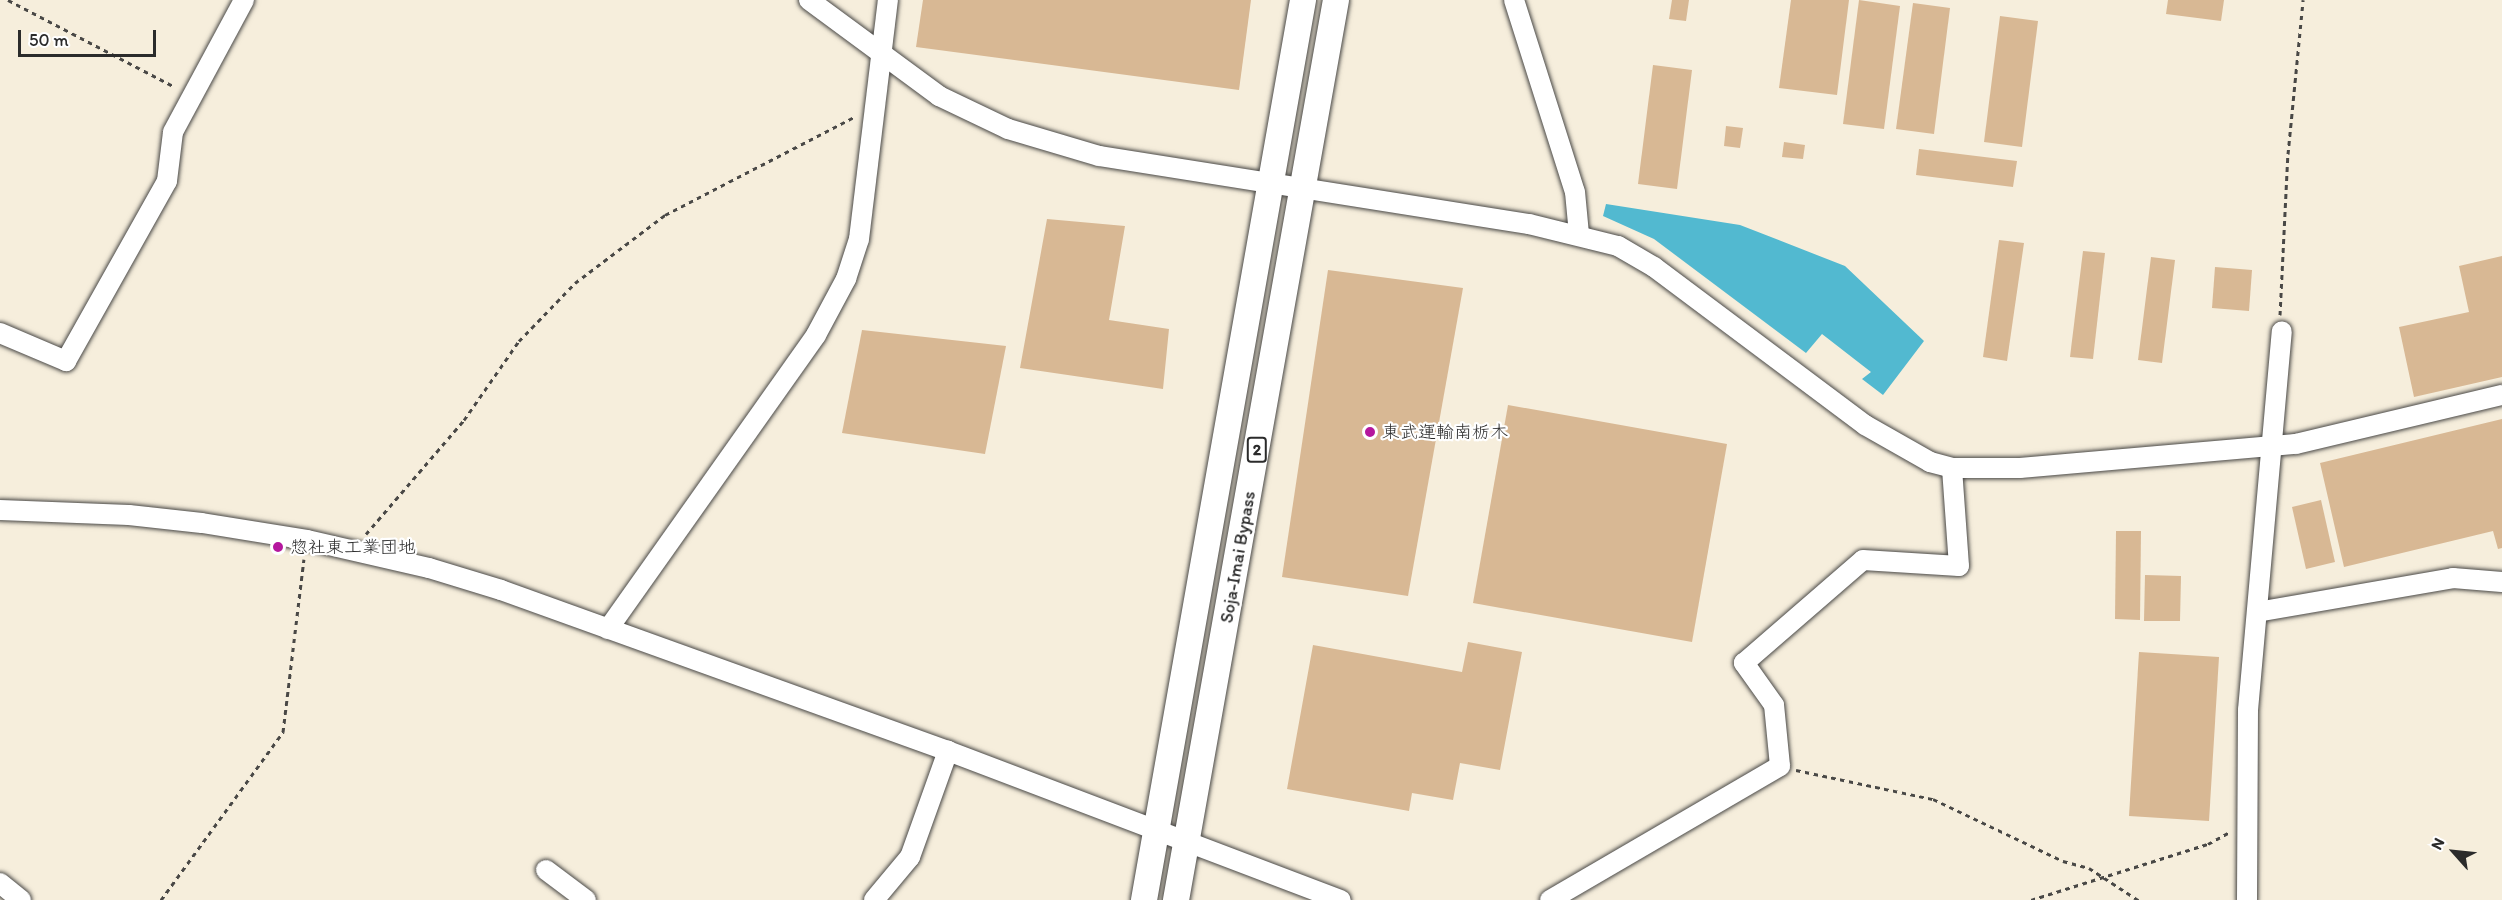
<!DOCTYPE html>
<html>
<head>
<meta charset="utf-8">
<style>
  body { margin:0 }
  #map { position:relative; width:2502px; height:900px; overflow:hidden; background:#f6eedc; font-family:Itim,"Klee One",sans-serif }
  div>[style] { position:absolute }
  .water>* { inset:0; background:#52b9d0 }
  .building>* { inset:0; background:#d8b894 }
  .path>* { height:3px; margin-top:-1.5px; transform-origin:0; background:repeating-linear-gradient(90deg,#494846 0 4.5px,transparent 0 9px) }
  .roads { filter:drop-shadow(0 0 2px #494846) drop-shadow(0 0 2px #494846) }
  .minor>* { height:20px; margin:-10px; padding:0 10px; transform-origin:10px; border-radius:10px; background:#fff }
  .major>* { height:26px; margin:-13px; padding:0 13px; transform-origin:13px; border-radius:13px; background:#fff }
  .dots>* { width:16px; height:16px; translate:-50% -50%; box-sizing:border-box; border:3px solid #fff; border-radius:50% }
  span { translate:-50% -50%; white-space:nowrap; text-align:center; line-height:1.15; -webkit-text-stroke:4.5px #fff; paint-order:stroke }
  .shield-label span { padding:2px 4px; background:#fff; border:2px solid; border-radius:4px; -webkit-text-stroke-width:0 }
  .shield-label { font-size:16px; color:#2b2b2b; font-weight:700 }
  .poi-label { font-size:18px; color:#2b2b2b }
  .left { translate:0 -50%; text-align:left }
  .street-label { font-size:18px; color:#2b2b2b }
  .north { position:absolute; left:2424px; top:822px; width:60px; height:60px; -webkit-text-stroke:4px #fff; paint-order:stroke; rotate:297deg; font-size:16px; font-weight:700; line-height:24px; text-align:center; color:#2b2b2b }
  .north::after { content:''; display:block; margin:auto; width:21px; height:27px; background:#2b2b2b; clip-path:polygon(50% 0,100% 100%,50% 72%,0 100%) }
  .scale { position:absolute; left:18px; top:30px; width:138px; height:27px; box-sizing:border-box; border:3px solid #2b2b2b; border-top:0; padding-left:8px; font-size:18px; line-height:21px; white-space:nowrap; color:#2b2b2b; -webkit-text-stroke:4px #fff; paint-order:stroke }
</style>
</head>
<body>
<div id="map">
  <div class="water">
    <div style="clip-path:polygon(1606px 204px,1740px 225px,1845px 266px,1924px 341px,1883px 395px,1862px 379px,1871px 372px,1822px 334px,1806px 353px,1654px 239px,1603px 216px)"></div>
  </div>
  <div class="building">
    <div style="clip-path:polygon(923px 0,1251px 0,1239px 90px,916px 47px)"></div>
    <div style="clip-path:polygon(1672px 0,1689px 0,1686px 21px,1669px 19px)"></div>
    <div style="clip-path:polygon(1791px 0,1849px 0,1837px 95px,1779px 88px)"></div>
    <div style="clip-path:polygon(1859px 0,1900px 6px,1884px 129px,1843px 124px)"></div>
    <div style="clip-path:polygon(2168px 0,2224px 0,2221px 21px,2166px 14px)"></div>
    <div style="clip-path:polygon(1913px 3px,1950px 8px,1934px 134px,1896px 129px)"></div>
    <div style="clip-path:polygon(2000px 16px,2038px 21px,2022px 147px,1984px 142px)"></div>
    <div style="clip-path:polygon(1653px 65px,1692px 70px,1677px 189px,1638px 184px)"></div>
    <div style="clip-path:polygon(1726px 126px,1743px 128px,1740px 148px,1724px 146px)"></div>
    <div style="clip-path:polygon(1784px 142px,1805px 145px,1803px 159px,1782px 157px)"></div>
    <div style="clip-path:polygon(1919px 149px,2017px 161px,2013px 187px,1916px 175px)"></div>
    <div style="clip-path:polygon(1047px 219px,1125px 226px,1109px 320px,1169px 329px,1163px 389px,1020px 368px)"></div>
    <div style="clip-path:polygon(1999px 240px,2024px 243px,2007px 361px,1983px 357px)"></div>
    <div style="clip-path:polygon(2083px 251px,2105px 253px,2093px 359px,2070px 357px)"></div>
    <div style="clip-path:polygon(2502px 256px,2502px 377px,2414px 397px,2399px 327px,2469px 312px,2459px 266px)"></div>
    <div style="clip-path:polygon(2151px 257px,2175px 260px,2162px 363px,2138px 360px)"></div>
    <div style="clip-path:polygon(2215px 267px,2252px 270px,2249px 311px,2212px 308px)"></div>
    <div style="clip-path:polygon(1328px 270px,1463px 288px,1408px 596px,1282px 577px)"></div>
    <div style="clip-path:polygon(862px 330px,1006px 346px,985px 454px,842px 433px)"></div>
    <div style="clip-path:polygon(1508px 405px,1727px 444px,1692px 642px,1473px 603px)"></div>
    <div style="clip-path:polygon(2502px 419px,2502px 548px,2498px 549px,2493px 531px,2344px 567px,2320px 463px)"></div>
    <div style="clip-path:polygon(2321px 500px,2335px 562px,2306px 569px,2292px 507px)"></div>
    <div style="clip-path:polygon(2116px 531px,2141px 531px,2140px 620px,2115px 619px)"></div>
    <div style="clip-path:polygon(2145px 575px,2181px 576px,2180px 621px,2144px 621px)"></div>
    <div style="clip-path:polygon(1468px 642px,1522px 652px,1500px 770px,1460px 763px,1453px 800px,1412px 793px,1409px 811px,1287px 789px,1313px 645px,1462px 672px)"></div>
    <div style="clip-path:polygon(2139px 652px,2219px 657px,2209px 821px,2129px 816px)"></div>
  </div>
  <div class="path">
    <div style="left:8px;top:0;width:188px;rotate:27.5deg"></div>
    <div style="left:2280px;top:315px;width:161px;rotate:-87.2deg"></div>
    <div style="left:2288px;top:154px;width:155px;rotate:-84.4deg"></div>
    <div style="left:366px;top:534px;width:150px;rotate:-49.3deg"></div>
    <div style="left:464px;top:420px;width:96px;rotate:-55.2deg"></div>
    <div style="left:519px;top:341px;width:81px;rotate:-46deg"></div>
    <div style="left:575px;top:283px;width:113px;rotate:-37.1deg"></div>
    <div style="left:665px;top:215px;width:213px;rotate:-27.4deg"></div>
    <div style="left:1796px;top:770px;width:140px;rotate:12deg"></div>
    <div style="left:1933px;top:799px;width:144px;rotate:25.5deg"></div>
    <div style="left:2063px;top:861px;width:27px;rotate:15deg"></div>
    <div style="left:2089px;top:868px;width:59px;rotate:33.1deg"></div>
    <div style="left:161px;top:900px;width:208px;rotate:-54deg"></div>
    <div style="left:283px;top:732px;width:174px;rotate:-83.1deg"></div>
    <div style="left:2031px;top:900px;width:186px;rotate:-17.6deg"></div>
    <div style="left:2208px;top:844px;width:23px;rotate:-29deg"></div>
  </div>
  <div class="roads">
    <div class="minor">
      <div style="left:809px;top:0;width:162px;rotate:36.4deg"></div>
      <div style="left:939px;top:96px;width:76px;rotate:25.6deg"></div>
      <div style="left:1008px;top:129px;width:95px;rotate:16.5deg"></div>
      <div style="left:1099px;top:156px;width:435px;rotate:9deg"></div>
      <div style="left:1529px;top:224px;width:92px;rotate:13.9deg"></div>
      <div style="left:1618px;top:246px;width:42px;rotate:30.3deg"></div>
      <div style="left:1654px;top:267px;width:264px;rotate:36.8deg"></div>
      <div style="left:1865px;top:425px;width:75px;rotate:29.6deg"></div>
      <div style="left:1930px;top:462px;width:23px;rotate:15deg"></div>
      <div style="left:1952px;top:468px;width:68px"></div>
      <div style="left:2020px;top:468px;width:277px;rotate:-5deg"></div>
      <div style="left:2296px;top:444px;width:212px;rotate:-13.4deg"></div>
      <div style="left:1514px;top:0;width:201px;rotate:72.4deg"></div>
      <div style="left:1575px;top:192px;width:42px;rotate:84.6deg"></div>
      <div style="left:0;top:333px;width:72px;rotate:23deg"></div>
      <div style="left:66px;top:361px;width:206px;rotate:-60.7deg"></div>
      <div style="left:167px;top:181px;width:49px;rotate:-83deg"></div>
      <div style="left:173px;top:132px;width:150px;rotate:-61.7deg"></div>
      <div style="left:0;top:510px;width:129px;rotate:2.2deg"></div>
      <div style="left:129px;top:515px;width:73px;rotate:6.3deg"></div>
      <div style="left:202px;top:523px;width:106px;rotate:9.2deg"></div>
      <div style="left:307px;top:540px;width:125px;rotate:12.9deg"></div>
      <div style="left:429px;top:568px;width:75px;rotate:17deg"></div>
      <div style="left:501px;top:590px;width:475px;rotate:19.8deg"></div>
      <div style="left:948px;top:751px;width:420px;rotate:20.8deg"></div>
      <div style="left:2257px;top:612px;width:199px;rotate:-9.8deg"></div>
      <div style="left:2453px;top:578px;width:49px;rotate:4.7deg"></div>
      <div style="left:608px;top:629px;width:360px;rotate:-54.7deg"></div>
      <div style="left:816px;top:335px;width:64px;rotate:-61.8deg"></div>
      <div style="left:846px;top:279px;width:42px;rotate:-72deg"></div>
      <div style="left:859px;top:239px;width:241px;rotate:-83.1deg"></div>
      <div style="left:546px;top:870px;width:50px;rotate:36.9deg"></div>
      <div style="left:0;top:883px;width:27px;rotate:39deg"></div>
      <div style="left:874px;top:900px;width:56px;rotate:-50.1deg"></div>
      <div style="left:910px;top:857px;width:113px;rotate:-70.3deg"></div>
      <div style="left:1550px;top:900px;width:266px;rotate:-30.2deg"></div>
      <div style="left:1780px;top:766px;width:61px;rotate:-95.6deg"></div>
      <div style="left:1774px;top:705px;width:52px;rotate:-125.5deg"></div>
      <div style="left:1744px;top:663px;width:157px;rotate:-40.9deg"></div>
      <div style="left:1863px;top:560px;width:96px;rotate:3.6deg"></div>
      <div style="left:1959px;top:566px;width:98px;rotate:-94.1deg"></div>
      <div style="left:2247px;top:900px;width:190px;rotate:-89.7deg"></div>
      <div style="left:2248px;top:710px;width:380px;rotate:-84.9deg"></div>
    </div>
    <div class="major">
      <div style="left:1144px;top:900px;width:914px;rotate:-79.98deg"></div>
      <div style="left:1176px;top:900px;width:914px;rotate:-79.92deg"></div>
    </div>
  </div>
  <div class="dots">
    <div style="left:1370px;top:432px;background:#b5179e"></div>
    <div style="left:278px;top:547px;background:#b5179e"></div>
  </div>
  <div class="shield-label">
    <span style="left:1257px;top:450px">2</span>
  </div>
  <div class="poi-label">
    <span class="left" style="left:1382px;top:432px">東武運輸南栃木</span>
    <span class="left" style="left:290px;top:547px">惣社東工業団地</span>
  </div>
  <div class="street-label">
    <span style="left:1238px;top:557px;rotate:-80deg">Soja-Imai Bypass</span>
  </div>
  <div class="north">N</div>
  <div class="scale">50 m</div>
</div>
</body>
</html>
